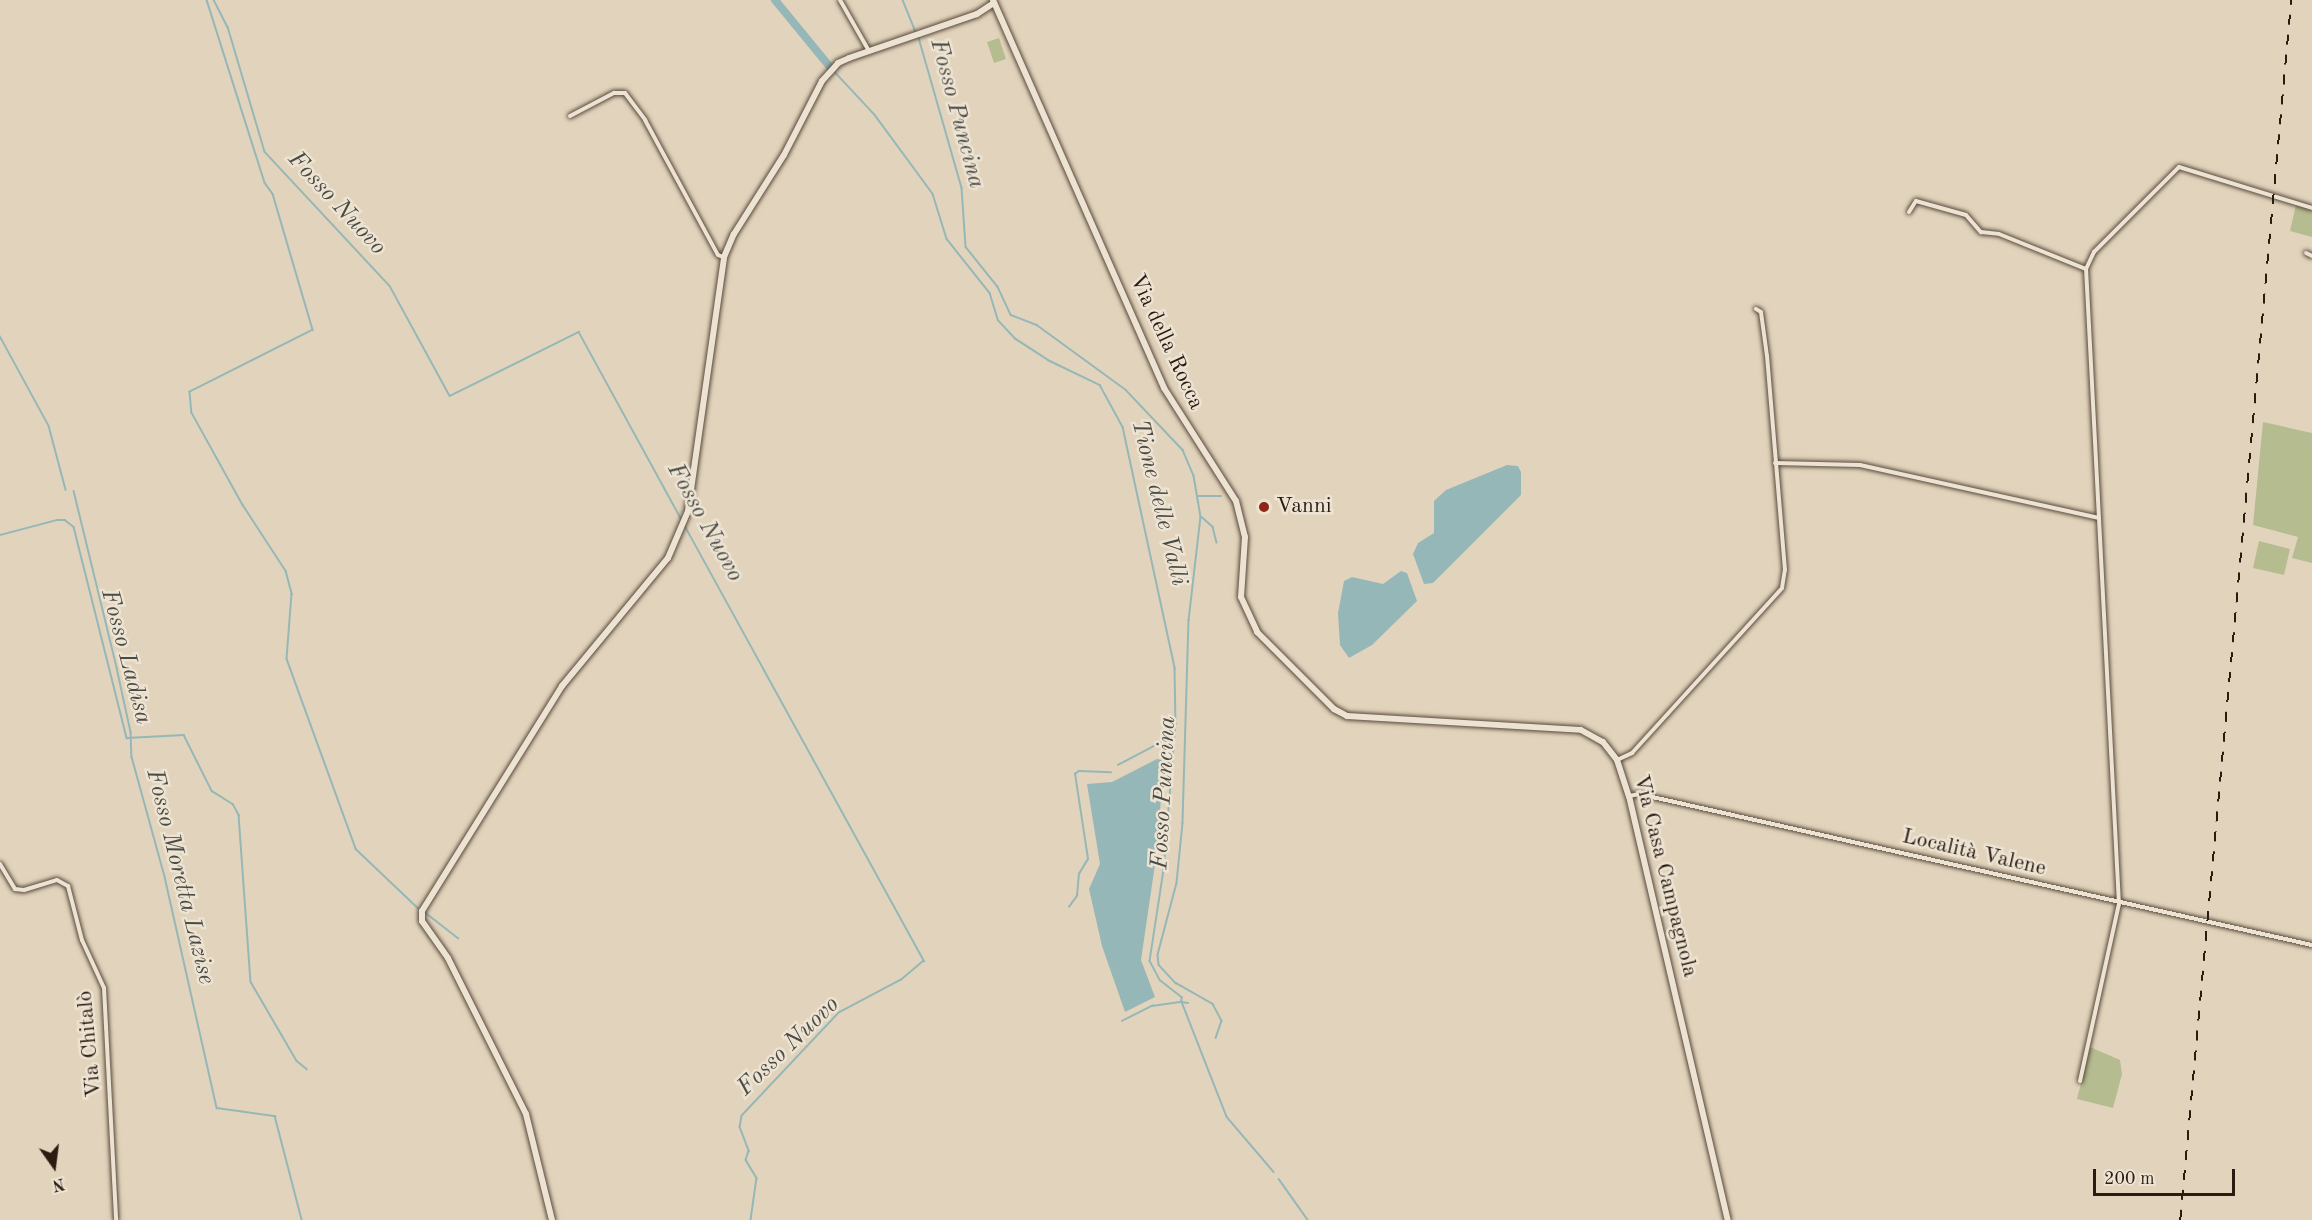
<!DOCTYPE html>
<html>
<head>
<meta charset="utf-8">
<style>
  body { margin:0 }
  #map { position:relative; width:2312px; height:1220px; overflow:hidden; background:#e2d4bc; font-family:"Old Standard TT",serif }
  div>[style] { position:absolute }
  .green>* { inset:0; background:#b5bc8f }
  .water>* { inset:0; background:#96b7b7 }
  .stream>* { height:1.5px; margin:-0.75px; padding:0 0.75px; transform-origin:0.75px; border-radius:0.75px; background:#96b7b7 }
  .river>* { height:8px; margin:-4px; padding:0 4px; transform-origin:4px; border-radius:4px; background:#96b7b7 }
  .roads { filter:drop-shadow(0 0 2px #59493c) drop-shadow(0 0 2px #59493c) }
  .street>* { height:4px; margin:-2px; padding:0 2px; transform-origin:2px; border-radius:2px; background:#ece3d3 }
  .secondary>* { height:6px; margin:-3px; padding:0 3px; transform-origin:3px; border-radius:3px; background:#ece3d3 }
  .rail>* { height:1.5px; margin-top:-0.75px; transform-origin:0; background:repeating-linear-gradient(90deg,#2b1b11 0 10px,transparent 0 20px) }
  .dots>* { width:16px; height:16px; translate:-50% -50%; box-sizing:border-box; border:3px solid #ece3d3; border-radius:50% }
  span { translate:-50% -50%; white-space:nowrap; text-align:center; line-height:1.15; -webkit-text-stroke:5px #ece3d3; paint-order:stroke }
  .street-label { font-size:22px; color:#2b1b11 }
  .poi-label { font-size:22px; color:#2b1b11 }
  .left { translate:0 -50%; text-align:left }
  .water-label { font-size:24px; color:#4b4a43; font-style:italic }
  .north { position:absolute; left:24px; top:1136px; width:60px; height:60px; -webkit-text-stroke:4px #ece3d3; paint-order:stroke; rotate:166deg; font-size:16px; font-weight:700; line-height:24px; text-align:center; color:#2b1b11 }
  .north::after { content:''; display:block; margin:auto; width:21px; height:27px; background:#2b1b11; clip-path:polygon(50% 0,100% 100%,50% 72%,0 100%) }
  .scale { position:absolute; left:2093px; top:1169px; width:142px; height:27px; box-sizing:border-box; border:3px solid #2b1b11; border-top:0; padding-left:8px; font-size:18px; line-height:21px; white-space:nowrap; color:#2b1b11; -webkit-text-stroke:4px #ece3d3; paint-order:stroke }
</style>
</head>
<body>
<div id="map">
  <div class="green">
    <div style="clip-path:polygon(999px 38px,1006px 59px,994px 63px,987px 42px)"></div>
    <div style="clip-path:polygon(2296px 205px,2312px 210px,2312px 237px,2290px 231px)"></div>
    <div style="clip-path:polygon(2263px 422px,2312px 433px,2312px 563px,2292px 558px,2298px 537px,2253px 525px)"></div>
    <div style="clip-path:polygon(2259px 541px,2290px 549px,2284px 575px,2253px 568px)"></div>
    <div style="clip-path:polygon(2090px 1047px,2120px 1060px,2122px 1074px,2113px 1108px,2077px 1099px)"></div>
  </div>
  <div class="water">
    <div style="clip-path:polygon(1507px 465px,1518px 466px,1521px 472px,1521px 495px,1433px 583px,1424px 584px,1413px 554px,1418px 543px,1434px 533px,1434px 501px,1446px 490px)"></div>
    <div style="clip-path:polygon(1401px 571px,1407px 573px,1417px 601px,1372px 645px,1349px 658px,1340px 645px,1338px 613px,1344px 581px,1352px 577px,1383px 584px)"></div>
    <div style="clip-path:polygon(1157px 759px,1162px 760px,1163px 766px,1158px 844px,1141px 960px,1155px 997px,1125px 1012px,1102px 946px,1089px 889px,1100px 864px,1087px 784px,1112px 782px)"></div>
  </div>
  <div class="stream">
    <div style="left:207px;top:0;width:192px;rotate:72.4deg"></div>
    <div style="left:265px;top:183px;width:14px;rotate:54deg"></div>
    <div style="left:273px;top:194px;width:142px;rotate:73.6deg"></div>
    <div style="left:313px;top:330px;width:138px;rotate:153.2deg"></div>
    <div style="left:190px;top:392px;width:21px;rotate:85deg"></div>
    <div style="left:192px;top:413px;width:105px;rotate:61deg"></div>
    <div style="left:243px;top:505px;width:79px;rotate:56.9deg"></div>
    <div style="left:286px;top:571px;width:24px;rotate:75deg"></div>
    <div style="left:292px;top:594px;width:65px;rotate:94.4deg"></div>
    <div style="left:287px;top:659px;width:202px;rotate:70deg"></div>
    <div style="left:356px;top:849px;width:87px;rotate:43.6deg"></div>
    <div style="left:214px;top:0;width:30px;rotate:63deg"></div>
    <div style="left:228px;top:27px;width:130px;rotate:73.5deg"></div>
    <div style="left:265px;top:152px;width:183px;rotate:47deg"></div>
    <div style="left:390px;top:286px;width:125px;rotate:61.4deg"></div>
    <div style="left:450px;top:396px;width:144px;rotate:-26.4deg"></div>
    <div style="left:579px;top:332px;width:214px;rotate:61.3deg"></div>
    <div style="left:903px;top:0;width:37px;rotate:68deg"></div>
    <div style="left:919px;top:38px;width:156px;rotate:74deg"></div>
    <div style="left:962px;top:188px;width:59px;rotate:86.1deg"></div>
    <div style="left:966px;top:247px;width:51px;rotate:51.3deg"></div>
    <div style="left:998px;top:287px;width:31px;rotate:65deg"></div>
    <div style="left:1011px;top:315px;width:28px;rotate:21deg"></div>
    <div style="left:1037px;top:325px;width:110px;rotate:36.1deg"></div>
    <div style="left:1126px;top:390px;width:83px;rotate:46.5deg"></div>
    <div style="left:1183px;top:450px;width:28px;rotate:67deg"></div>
    <div style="left:1194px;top:476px;width:42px;rotate:80.3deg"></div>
    <div style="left:1201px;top:517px;width:104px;rotate:96.6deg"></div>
    <div style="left:1189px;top:620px;width:203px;rotate:91.7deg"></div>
    <div style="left:1183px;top:823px;width:60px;rotate:95.7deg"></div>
    <div style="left:1177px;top:883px;width:74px;rotate:104.8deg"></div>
    <div style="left:1158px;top:955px;width:10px;rotate:84deg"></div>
    <div style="left:1159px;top:965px;width:25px;rotate:47deg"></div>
    <div style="left:1176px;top:983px;width:43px;rotate:29.6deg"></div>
    <div style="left:1213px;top:1004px;width:19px;rotate:62deg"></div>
    <div style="left:1222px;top:1021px;width:18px;rotate:109deg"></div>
    <div style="left:834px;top:71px;width:60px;rotate:47deg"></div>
    <div style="left:875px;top:115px;width:98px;rotate:53.7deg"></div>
    <div style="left:933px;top:194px;width:47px;rotate:72.7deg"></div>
    <div style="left:947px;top:239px;width:69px;rotate:51.5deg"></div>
    <div style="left:990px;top:293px;width:28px;rotate:73deg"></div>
    <div style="left:998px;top:320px;width:26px;rotate:47deg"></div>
    <div style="left:1016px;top:339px;width:38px;rotate:33deg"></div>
    <div style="left:1048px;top:360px;width:58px;rotate:25.7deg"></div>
    <div style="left:1100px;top:385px;width:48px;rotate:61.3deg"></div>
    <div style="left:1123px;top:427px;width:247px;rotate:77.8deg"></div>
    <div style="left:1175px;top:668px;width:56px;rotate:89deg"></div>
    <div style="left:1176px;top:724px;width:146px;rotate:94.7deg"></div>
    <div style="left:1164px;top:870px;width:92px;rotate:98.7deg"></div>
    <div style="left:1150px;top:961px;width:21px;rotate:62deg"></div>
    <div style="left:1160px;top:980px;width:28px;rotate:38deg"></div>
    <div style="left:1182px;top:997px;width:5px;rotate:90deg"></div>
    <div style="left:1182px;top:1002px;width:6px;rotate:9deg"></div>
    <div style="left:0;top:336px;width:102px;rotate:61.4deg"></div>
    <div style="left:49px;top:426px;width:66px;rotate:75.1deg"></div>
    <div style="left:74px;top:491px;width:182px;rotate:76.3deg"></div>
    <div style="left:117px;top:668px;width:66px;rotate:77.7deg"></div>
    <div style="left:131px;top:732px;width:25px;rotate:88deg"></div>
    <div style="left:132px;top:757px;width:124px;rotate:74.6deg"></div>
    <div style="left:165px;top:877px;width:237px;rotate:77.3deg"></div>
    <div style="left:217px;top:1108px;width:59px;rotate:7.9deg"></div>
    <div style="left:275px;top:1116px;width:107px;rotate:75.4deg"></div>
    <div style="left:1199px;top:496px;width:22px"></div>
    <div style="left:1202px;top:517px;width:15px;rotate:42deg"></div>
    <div style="left:1213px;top:527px;width:16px;rotate:76deg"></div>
    <div style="left:684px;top:524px;width:499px;rotate:61.2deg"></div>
    <div style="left:924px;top:961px;width:30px;rotate:140deg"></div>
    <div style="left:901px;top:980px;width:70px;rotate:152deg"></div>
    <div style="left:839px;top:1013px;width:141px;rotate:133.3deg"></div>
    <div style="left:742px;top:1116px;width:11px;rotate:100deg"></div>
    <div style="left:740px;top:1127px;width:26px;rotate:69deg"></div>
    <div style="left:749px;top:1151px;width:9px;rotate:108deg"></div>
    <div style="left:746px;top:1160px;width:21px;rotate:59deg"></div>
    <div style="left:757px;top:1178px;width:42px;rotate:98.1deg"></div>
    <div style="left:0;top:535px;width:59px;rotate:-14.7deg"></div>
    <div style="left:57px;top:520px;width:8px"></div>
    <div style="left:65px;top:520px;width:11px;rotate:38deg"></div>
    <div style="left:74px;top:527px;width:218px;rotate:75.9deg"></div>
    <div style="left:127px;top:738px;width:57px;rotate:-3deg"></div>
    <div style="left:184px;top:735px;width:63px;rotate:63.4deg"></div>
    <div style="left:212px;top:791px;width:25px;rotate:32deg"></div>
    <div style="left:233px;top:804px;width:13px;rotate:61deg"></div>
    <div style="left:239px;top:815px;width:167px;rotate:85.9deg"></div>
    <div style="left:251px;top:982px;width:91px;rotate:59.8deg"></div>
    <div style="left:297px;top:1061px;width:13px;rotate:39deg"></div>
    <div style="left:1118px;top:765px;width:64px;rotate:-27.8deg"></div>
    <div style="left:1069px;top:907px;width:14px;rotate:-54deg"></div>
    <div style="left:1077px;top:896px;width:22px;rotate:-85deg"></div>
    <div style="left:1079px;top:874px;width:17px;rotate:-59deg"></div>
    <div style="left:1088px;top:859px;width:86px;rotate:-98.7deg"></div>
    <div style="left:1075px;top:774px;width:5px;rotate:-37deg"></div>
    <div style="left:1079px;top:771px;width:32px;rotate:2deg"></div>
    <div style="left:426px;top:913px;width:41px;rotate:38deg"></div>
    <div style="left:1122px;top:1021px;width:34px;rotate:-27deg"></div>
    <div style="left:1152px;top:1006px;width:30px;rotate:-8deg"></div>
    <div style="left:1182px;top:1002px;width:123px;rotate:68.6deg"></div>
    <div style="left:1227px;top:1117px;width:72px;rotate:49.5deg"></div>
    <div style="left:1279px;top:1179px;width:50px;rotate:54.7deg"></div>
  </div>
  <div class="river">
    <div style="left:775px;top:0;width:87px;rotate:50.6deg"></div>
  </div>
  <div class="roads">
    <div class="street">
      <div style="left:840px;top:0;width:59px;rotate:60.4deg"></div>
      <div style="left:570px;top:116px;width:50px;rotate:-27.6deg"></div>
      <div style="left:614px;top:93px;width:11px"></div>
      <div style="left:625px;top:93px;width:34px;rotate:53deg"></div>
      <div style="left:645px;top:120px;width:153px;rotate:61.6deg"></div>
      <div style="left:718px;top:255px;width:5px;rotate:22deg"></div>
      <div style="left:1909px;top:212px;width:13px;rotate:-58deg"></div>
      <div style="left:1916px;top:201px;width:52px;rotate:15.6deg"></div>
      <div style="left:1966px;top:215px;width:23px;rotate:49deg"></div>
      <div style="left:1981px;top:232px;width:18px;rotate:6deg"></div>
      <div style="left:1999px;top:234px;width:94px;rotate:21.9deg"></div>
      <div style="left:2306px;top:253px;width:7px;rotate:27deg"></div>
      <div style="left:1775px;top:463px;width:85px;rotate:1.3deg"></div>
      <div style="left:1860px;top:465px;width:245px;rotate:12.5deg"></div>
      <div style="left:1617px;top:760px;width:17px;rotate:-25deg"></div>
      <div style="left:1632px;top:753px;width:223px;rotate:-47.7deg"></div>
      <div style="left:1782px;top:588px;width:18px;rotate:-81deg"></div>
      <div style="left:1785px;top:570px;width:215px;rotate:-94.8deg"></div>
      <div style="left:1767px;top:356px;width:44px;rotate:-97.8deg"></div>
      <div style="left:1761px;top:312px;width:6px;rotate:-149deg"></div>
      <div style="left:1629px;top:796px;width:10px;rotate:-11deg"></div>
      <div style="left:1639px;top:794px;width:690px;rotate:12.65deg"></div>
      <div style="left:0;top:864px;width:29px;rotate:59deg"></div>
      <div style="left:15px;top:889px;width:9px;rotate:6deg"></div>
      <div style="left:24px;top:890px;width:34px;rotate:-17deg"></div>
      <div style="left:57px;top:880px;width:13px;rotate:29deg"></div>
      <div style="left:68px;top:886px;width:56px;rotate:75.5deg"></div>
      <div style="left:82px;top:940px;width:53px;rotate:65.4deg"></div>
      <div style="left:104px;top:988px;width:232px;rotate:87deg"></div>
      <div style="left:2080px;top:1081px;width:181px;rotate:-77.6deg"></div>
      <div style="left:2119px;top:904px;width:636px;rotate:-92.97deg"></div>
      <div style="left:2086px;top:269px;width:19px;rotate:-65deg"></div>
      <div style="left:2094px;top:252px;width:120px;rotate:-45deg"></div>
      <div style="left:2179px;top:167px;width:139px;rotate:17.1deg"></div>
    </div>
    <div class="secondary">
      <div style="left:993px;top:0;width:424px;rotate:66.2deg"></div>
      <div style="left:1164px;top:388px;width:134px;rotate:57.5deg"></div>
      <div style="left:1236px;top:501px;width:37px;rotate:76deg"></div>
      <div style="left:1245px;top:537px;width:60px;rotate:93.8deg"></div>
      <div style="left:1241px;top:597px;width:38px;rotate:65deg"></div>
      <div style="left:1257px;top:632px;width:109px;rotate:45deg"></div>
      <div style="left:1334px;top:709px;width:15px;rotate:28deg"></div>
      <div style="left:1347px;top:716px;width:234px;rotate:3.4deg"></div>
      <div style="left:1581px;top:730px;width:25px;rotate:29deg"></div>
      <div style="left:1603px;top:742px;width:23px;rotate:52deg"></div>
      <div style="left:1617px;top:760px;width:38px;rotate:72deg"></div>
      <div style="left:1629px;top:796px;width:435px;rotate:76.9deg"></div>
      <div style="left:552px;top:1220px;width:109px;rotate:-103.8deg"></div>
      <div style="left:526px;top:1114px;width:174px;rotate:-116.6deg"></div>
      <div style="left:448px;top:958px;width:45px;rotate:-125.1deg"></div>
      <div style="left:422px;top:921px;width:10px;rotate:-90deg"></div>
      <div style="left:422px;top:911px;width:265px;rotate:-58.1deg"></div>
      <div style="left:562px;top:686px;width:166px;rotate:-50.4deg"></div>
      <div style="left:668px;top:558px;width:51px;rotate:-66.9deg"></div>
      <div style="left:688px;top:511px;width:257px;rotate:-81.9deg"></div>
      <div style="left:724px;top:257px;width:25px;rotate:-67deg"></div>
      <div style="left:734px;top:234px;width:93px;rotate:-57.7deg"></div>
      <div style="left:784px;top:155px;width:83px;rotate:-62.8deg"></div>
      <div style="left:822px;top:81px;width:24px;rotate:-48deg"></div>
      <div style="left:838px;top:63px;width:12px;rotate:-24deg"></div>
      <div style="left:849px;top:58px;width:135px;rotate:-19deg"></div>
      <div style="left:977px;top:14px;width:20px;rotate:-33deg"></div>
    </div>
  </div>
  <div class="rail">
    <div style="left:2180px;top:1220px;width:1225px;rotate:-84.8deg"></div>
  </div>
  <div class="dots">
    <div style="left:1264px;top:507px;background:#8f2418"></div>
  </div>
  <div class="street-label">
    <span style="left:1166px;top:342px;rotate:65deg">Via della Rocca</span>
    <span style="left:1974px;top:853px;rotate:13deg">Località Valene</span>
    <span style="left:1665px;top:876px;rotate:76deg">Via Casa Campagnola</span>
    <span style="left:90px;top:1044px;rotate:-95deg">Via Chitalò</span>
  </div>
  <div class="poi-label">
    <span class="left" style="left:1276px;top:507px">Vanni</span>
  </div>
  <div class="water-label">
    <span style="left:956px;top:114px;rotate:75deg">Fosso Puncina</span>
    <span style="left:336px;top:204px;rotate:47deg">Fosso Nuovo</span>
    <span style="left:1158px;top:503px;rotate:76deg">Tione delle Valli</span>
    <span style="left:704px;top:523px;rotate:61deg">Fosso Nuovo</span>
    <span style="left:125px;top:657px;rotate:75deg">Fosso Ladisa</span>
    <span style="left:1165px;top:793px;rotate:-87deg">Fosso Puncina</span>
    <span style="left:179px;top:877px;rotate:76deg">Fosso Moretta Lazise</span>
    <span style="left:789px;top:1047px;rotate:-44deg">Fosso Nuovo</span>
  </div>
  <div class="north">N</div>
  <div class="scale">200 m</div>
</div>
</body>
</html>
